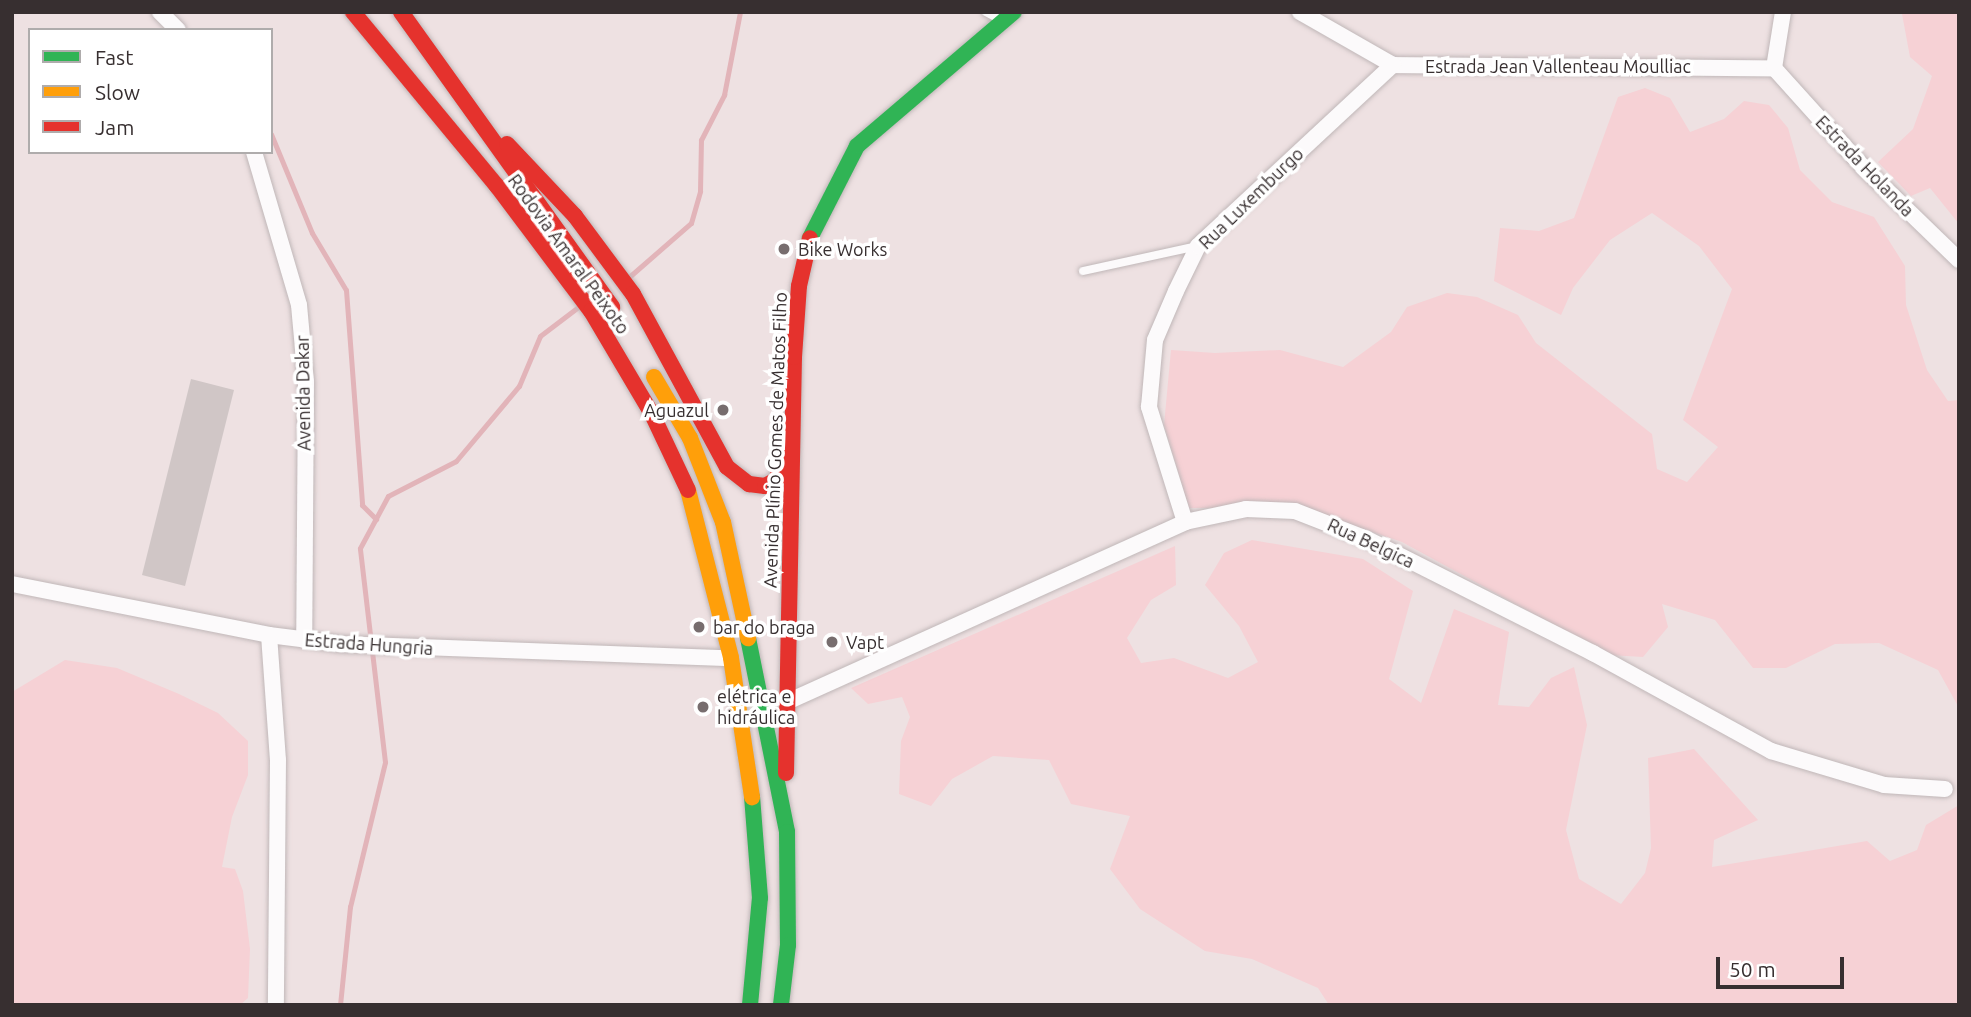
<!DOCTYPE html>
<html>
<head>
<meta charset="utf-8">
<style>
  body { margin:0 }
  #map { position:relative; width:1971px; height:1017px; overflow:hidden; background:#eee1e2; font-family:Ubuntu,sans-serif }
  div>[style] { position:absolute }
  .green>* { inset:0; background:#f6d1d5 }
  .stream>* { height:5px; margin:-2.5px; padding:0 2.5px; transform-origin:2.5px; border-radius:2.5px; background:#e2b4b9 }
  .building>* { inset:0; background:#d0c6c6 }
  .roads { filter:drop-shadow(0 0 2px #c0b7b8) drop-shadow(0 0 2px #c0b7b8) }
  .lane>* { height:8px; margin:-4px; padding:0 4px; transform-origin:4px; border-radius:4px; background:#fcfafb }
  .street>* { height:16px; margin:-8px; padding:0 8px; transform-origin:8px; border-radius:8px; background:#fcfafb }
  .fast>* { height:16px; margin:-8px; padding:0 8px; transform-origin:8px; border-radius:8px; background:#30b455 }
  .slow>* { height:16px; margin:-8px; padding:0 8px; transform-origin:8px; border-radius:8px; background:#ff9f0a }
  .jam>* { height:16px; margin:-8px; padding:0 8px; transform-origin:8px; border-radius:8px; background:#e5322d }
  .dots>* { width:19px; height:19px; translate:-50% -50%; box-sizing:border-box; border:4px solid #fff; border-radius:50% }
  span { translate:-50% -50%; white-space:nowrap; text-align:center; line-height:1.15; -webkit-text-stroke:7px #fff; paint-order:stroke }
  .street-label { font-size:18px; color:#372f30 }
  .poi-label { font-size:18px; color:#372f30 }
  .left { translate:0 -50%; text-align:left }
  .right { translate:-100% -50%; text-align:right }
  .frame { position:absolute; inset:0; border:14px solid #372f30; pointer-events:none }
  .legend { position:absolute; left:28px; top:28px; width:245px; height:126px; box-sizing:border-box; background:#fff; border:2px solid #afacac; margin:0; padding:9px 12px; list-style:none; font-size:21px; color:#372f30 }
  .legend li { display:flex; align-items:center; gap:14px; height:35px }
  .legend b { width:35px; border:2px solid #afacac }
  .scale { position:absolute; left:1716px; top:957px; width:128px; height:32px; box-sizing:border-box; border:4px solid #372f30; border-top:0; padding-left:9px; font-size:21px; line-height:24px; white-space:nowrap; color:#372f30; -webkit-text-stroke:5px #fff; paint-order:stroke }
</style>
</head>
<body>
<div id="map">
  <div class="green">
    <div style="clip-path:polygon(1959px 12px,1959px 224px,1930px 188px,1911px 196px,1878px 162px,1913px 129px,1932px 76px,1910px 57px,1902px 14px)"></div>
    <div style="clip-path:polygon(1645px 88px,1670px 98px,1690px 132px,1724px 119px,1744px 101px,1769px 105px,1788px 128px,1800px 170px,1832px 202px,1874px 217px,1905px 266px,1906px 305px,1927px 370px,1948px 401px,1959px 400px,1959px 708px,1938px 670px,1879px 643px,1835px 644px,1786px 668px,1753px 668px,1715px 620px,1662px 604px,1668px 627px,1643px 657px,1609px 655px,1402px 542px,1301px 508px,1189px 508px,1164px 425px,1171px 350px,1215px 353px,1280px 350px,1343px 367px,1391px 332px,1407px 307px,1447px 293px,1477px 297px,1518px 315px,1536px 343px,1652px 434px,1657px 469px,1687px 482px,1718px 447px,1683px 420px,1732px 289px,1699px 246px,1652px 213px,1610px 240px,1573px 288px,1561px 315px,1494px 281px,1500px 228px,1539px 231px,1574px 218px,1618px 97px)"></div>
    <div style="clip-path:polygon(1252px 540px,1363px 559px,1413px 591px,1389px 679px,1421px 703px,1454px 609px,1509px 632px,1498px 705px,1529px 707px,1551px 678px,1574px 667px,1587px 725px,1566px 830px,1579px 879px,1621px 904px,1645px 873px,1651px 848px,1648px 758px,1694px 749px,1758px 820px,1714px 840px,1712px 867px,1867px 841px,1890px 861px,1917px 850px,1926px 825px,1959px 805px,1959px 1005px,1329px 1005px,1318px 988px,1252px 959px,1205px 951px,1140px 909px,1110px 869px,1130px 816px,1071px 804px,1049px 760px,993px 756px,952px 779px,931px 806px,899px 794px,901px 741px,910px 717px,902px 697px,868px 704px,851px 688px,1175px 546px,1176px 585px,1151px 600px,1127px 638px,1141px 663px,1174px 658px,1228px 678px,1258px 662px,1239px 626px,1205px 585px,1224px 553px)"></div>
    <div style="clip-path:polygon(65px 660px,117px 668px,179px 694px,218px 713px,248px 741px,248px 775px,232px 817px,222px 867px,235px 869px,243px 891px,250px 949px,248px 998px,240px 1005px,12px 1005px,12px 692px)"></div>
  </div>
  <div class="stream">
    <div style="left:271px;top:134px;width:107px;rotate:67.5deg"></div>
    <div style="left:312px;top:233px;width:66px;rotate:59.2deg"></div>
    <div style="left:346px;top:290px;width:216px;rotate:85.7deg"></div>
    <div style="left:362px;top:505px;width:20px;rotate:45deg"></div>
    <div style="left:629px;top:277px;width:82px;rotate:-41.1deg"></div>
    <div style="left:691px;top:223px;width:33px;rotate:-74deg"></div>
    <div style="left:700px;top:191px;width:51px;rotate:-88.9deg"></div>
    <div style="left:701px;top:140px;width:51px;rotate:-62.9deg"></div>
    <div style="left:724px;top:95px;width:85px;rotate:-79.1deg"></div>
    <div style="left:340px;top:1005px;width:99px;rotate:-84.2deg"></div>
    <div style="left:350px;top:907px;width:149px;rotate:-76.4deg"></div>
    <div style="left:385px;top:762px;width:215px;rotate:-96.7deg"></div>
    <div style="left:360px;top:548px;width:59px;rotate:-61.7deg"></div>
    <div style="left:388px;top:496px;width:76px;rotate:-27.2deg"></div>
    <div style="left:456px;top:461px;width:98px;rotate:-50deg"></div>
    <div style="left:519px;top:386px;width:54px;rotate:-67.2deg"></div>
    <div style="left:540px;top:336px;width:48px;rotate:-37.3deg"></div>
  </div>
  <div class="building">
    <div style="clip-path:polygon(191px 379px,234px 390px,185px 586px,142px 575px)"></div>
  </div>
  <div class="roads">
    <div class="lane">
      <div style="left:986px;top:12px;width:15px;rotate:28deg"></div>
      <div style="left:1083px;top:271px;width:118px;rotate:-12.3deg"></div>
    </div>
    <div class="street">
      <div style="left:160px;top:12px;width:25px;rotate:45deg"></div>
      <div style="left:1300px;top:12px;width:107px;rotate:29.7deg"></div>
      <div style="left:1393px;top:65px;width:381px;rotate:0.5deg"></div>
      <div style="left:1774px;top:68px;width:57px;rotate:-80.9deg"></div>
      <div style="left:1774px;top:68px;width:135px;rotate:48deg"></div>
      <div style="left:1864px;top:168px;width:132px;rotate:44.1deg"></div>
      <div style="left:254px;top:152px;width:159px;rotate:73.6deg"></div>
      <div style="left:299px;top:305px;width:77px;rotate:84.8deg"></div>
      <div style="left:306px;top:382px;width:258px;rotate:90.4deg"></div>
      <div style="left:1185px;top:522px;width:121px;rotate:-107.4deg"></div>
      <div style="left:1149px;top:407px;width:67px;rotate:-84.9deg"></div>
      <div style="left:1155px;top:340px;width:53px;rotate:-66.8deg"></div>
      <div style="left:1176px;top:291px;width:50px;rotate:-63.9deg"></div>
      <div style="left:1198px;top:246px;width:266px;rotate:-42.9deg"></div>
      <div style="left:12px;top:584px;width:262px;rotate:11.2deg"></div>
      <div style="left:269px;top:635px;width:72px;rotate:7.2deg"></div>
      <div style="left:340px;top:644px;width:391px;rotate:2.1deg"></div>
      <div style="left:269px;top:635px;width:125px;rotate:85.9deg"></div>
      <div style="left:278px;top:760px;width:245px;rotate:90.5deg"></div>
      <div style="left:787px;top:702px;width:437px;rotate:-24.3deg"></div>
      <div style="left:1185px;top:522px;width:62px;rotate:-12deg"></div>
      <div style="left:1246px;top:509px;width:49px;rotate:2.3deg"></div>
      <div style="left:1295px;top:511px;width:77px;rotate:21.3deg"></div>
      <div style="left:1367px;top:539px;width:253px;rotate:26.8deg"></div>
      <div style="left:1593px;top:653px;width:203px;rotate:28.8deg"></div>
      <div style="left:1771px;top:751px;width:118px;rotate:16.7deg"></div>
      <div style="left:1884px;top:785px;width:61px;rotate:3.8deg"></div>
    </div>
    <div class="fast">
      <div style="left:810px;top:238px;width:103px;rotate:-62.9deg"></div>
      <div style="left:857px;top:146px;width:206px;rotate:-40.5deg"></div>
      <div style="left:748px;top:638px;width:198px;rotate:78.6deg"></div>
      <div style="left:787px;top:832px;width:113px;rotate:89.5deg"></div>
      <div style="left:788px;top:945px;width:60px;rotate:96.7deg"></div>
      <div style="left:750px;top:1005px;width:107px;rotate:-84.7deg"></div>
      <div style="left:760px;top:898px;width:101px;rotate:-94.5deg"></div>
    </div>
    <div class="slow">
      <div style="left:654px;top:377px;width:71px;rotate:59.5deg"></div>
      <div style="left:690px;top:438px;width:90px;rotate:68.6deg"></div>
      <div style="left:723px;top:522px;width:119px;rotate:77.8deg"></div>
      <div style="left:688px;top:490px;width:173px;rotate:75.6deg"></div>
      <div style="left:731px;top:658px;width:141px;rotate:81.4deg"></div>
    </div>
    <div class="jam">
      <div style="left:353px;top:12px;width:226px;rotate:50.4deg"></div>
      <div style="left:497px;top:186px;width:156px;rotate:53.1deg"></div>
      <div style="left:591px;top:311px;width:120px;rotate:59.4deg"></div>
      <div style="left:652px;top:414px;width:84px;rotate:64.7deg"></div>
      <div style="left:401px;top:12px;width:363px;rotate:54.4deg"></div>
      <div style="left:507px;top:144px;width:99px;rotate:46.6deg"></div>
      <div style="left:575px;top:216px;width:97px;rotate:53.4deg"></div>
      <div style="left:633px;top:294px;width:197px;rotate:61.5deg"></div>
      <div style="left:727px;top:467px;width:28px;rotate:38deg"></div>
      <div style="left:749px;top:484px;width:16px;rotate:7deg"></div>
      <div style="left:765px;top:486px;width:13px;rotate:-29deg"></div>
      <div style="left:776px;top:480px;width:29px;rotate:-68deg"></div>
      <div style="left:786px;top:773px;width:416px;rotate:-88.9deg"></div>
      <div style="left:794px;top:357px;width:71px;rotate:-86deg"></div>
      <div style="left:799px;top:286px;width:49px;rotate:-77.1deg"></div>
    </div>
  </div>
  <div class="dots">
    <div style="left:784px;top:249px;background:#776d6e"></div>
    <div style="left:723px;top:410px;background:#776d6e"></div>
    <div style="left:699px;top:627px;background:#776d6e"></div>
    <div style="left:832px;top:642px;background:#776d6e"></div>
    <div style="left:703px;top:707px;background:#776d6e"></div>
  </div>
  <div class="street-label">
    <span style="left:1558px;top:66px">Estrada Jean Vallenteau Moulliac</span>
    <span style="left:1865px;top:166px;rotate:46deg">Estrada Holanda</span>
    <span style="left:1251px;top:198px;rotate:-44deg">Rua Luxemburgo</span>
    <span style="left:569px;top:254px;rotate:54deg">Rodovia Amaral Peixoto</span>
    <span style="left:303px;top:393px;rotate:-91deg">Avenida Dakar</span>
    <span style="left:775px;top:440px;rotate:-88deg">Avenida Plínio Gomes de Matos Filho</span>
    <span style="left:1371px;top:543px;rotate:25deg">Rua Belgica</span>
    <span style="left:369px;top:644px;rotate:4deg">Estrada Hungria</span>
  </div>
  <div class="poi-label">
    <span class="left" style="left:798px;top:249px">Bike Works</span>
    <span class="right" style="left:709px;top:410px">Aguazul</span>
    <span class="left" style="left:713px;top:627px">bar do braga</span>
    <span class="left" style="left:846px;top:642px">Vapt</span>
    <span class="left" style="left:717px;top:707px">elétrica e<br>hidráulica</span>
  </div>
  <div class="frame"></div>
  <ul class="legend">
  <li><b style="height:9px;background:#30b455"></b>Fast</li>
  <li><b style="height:9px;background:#ff9f0a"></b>Slow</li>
  <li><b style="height:9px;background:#e5322d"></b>Jam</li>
  </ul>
  <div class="scale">50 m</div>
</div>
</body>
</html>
